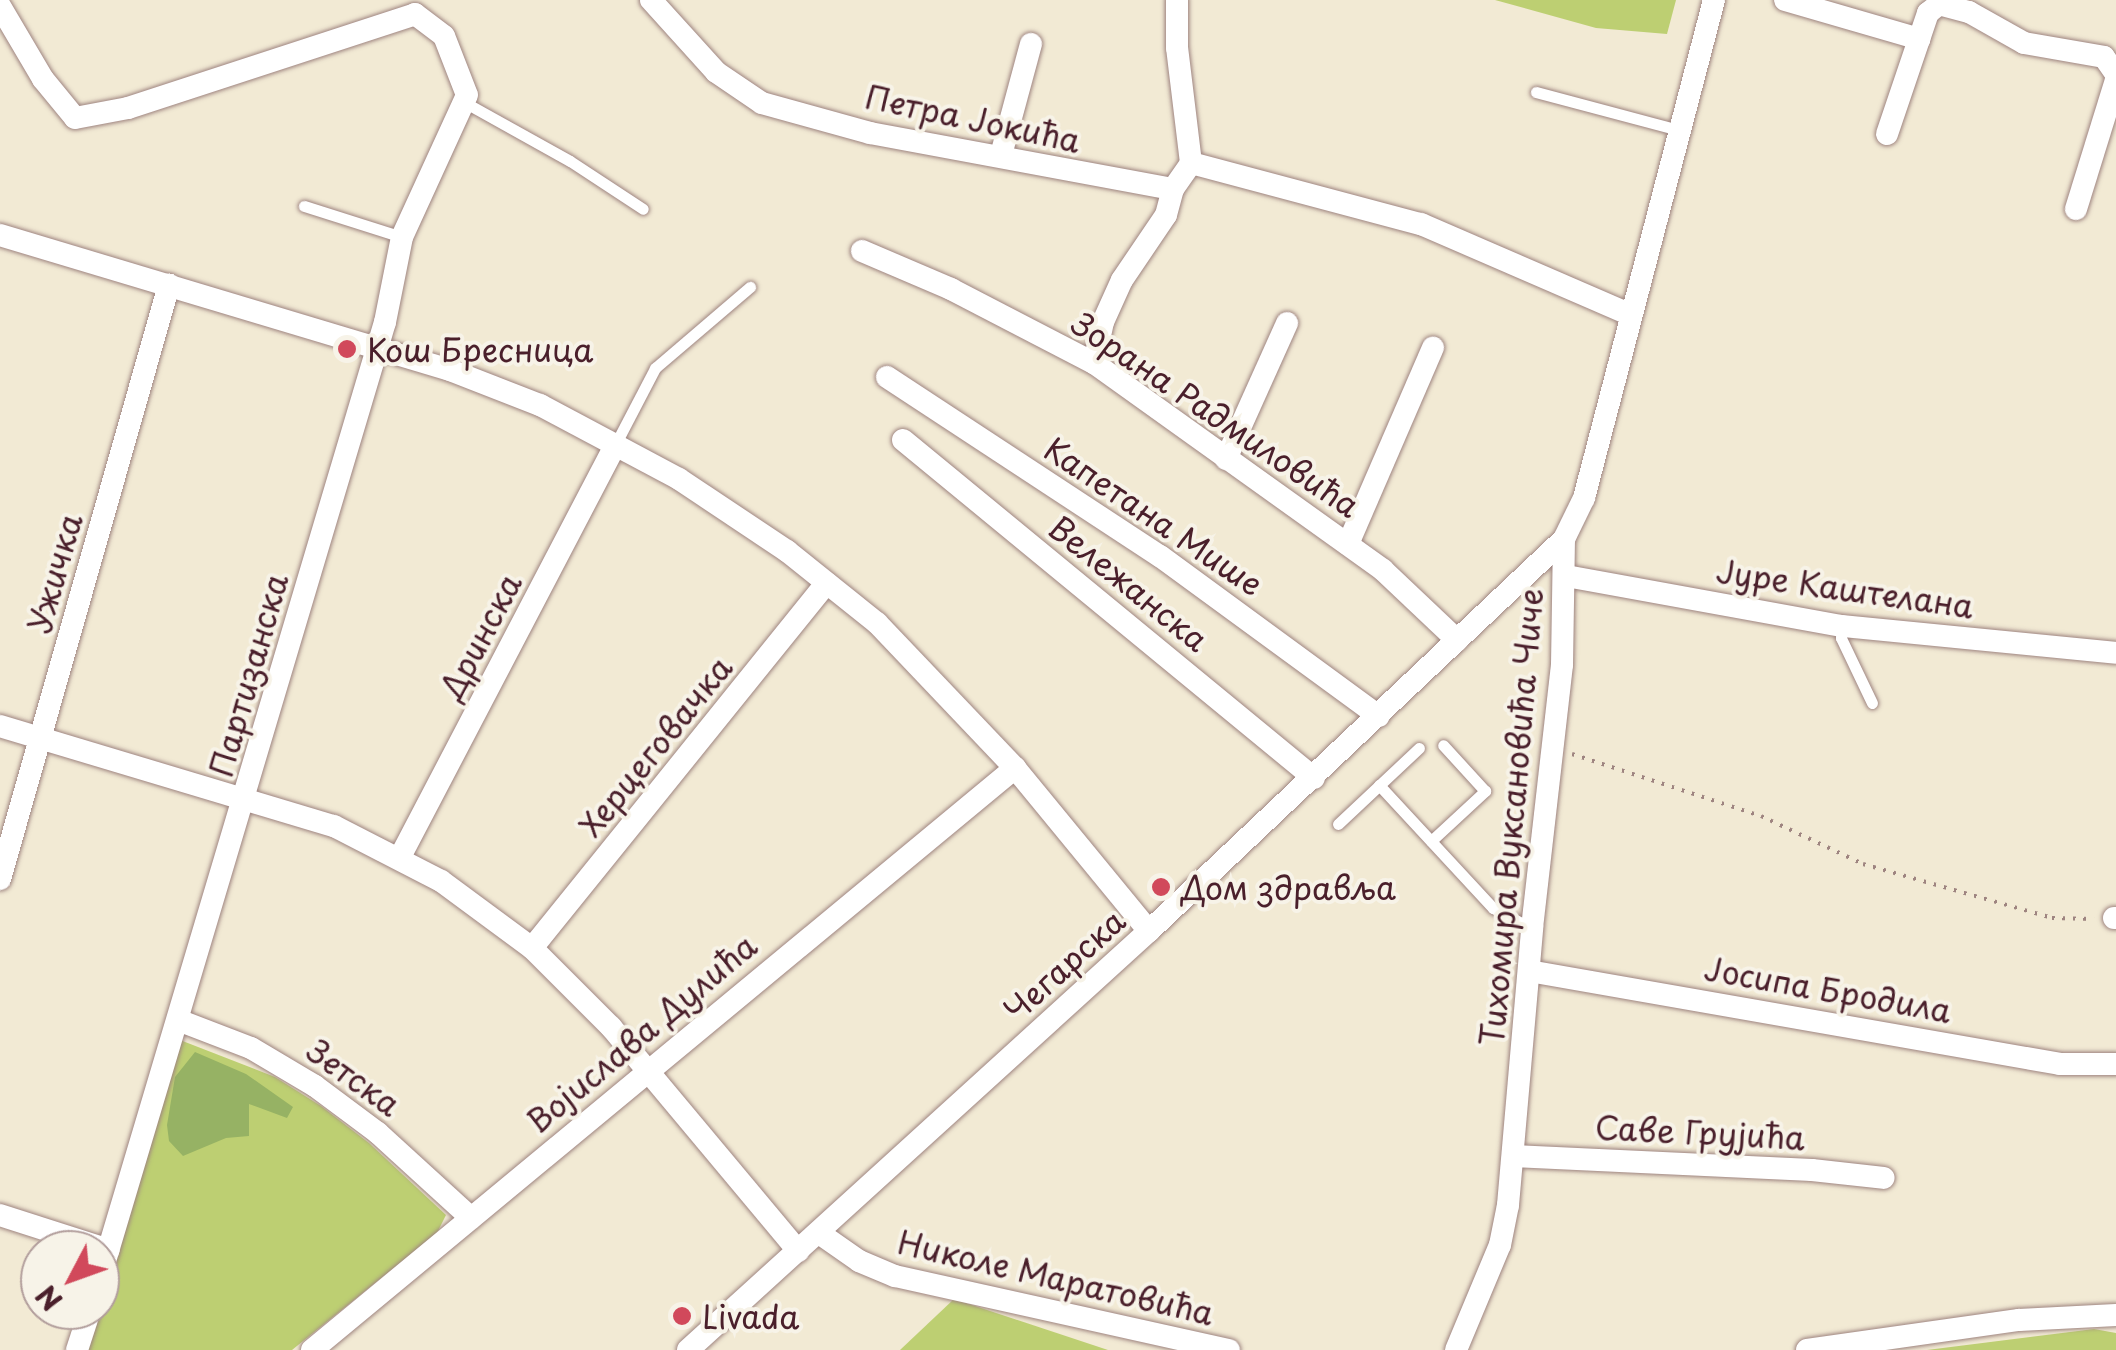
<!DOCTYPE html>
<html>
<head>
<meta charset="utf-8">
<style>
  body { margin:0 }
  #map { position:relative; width:2116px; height:1350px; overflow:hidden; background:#f2ead4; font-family:"Playpen Sans",sans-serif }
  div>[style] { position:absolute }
  .green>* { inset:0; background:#bdcf72 }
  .forest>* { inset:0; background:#96b264 }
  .path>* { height:4px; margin-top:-2px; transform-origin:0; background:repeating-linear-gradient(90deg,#9e8480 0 2.5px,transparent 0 10.5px) }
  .roads { filter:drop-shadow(0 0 2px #9e8480) drop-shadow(0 0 2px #9e8480) }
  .service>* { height:11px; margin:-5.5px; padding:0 5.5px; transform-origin:5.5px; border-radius:5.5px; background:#fff }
  .minor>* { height:22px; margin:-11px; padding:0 11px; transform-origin:11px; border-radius:11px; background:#fff }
  .dots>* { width:28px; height:28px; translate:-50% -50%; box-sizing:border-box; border:5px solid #f7f3e8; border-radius:50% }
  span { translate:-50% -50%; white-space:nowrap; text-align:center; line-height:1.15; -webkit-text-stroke:8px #f7f3e8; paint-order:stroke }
  .street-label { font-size:32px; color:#4a1f2b }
  .poi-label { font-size:32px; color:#4a1f2b }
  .left { translate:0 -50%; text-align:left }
  .north { position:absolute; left:20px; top:1230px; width:100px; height:100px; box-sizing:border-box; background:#f7f3e8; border:2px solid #b29e9c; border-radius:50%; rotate:229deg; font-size:28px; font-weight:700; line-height:40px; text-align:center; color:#4a1f2b }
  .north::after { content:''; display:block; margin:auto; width:35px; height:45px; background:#d1495b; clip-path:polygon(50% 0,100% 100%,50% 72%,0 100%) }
</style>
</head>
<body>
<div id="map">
  <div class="green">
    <div style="clip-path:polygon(1495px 0,1676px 0,1667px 34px,1596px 28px)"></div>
    <div style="clip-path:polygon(180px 1040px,275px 1077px,321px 1106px,369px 1143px,446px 1215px,437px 1233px,292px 1350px,88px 1350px)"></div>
    <div style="clip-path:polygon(954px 1299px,1108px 1350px,900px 1350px)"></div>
    <div style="clip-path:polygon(2094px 1329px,2116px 1333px,2116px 1350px,1927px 1350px)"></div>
  </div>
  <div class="forest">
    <div style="clip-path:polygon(195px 1052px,246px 1074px,293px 1107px,287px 1118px,249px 1104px,249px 1136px,226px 1138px,183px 1156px,169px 1141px,167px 1125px,175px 1077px)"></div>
  </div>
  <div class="path">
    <div style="left:1572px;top:754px;width:199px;rotate:18.2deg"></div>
    <div style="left:1761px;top:816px;width:113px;rotate:25.2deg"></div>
    <div style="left:1863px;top:864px;width:197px;rotate:15.9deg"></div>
    <div style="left:2052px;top:918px;width:42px;rotate:1.4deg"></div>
  </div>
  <div class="roads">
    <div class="service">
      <div style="left:1536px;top:92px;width:148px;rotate:14.9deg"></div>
      <div style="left:464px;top:102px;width:121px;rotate:29.1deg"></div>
      <div style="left:570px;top:161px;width:87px;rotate:33.3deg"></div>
      <div style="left:304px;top:206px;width:103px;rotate:17.6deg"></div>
      <div style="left:615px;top:445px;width:87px;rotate:-62.5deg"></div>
      <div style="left:655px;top:368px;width:125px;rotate:-40.5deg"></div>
      <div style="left:1842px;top:626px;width:12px;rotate:95deg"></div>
      <div style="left:1841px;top:638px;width:72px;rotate:64.5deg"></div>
      <div style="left:1379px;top:785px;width:168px;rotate:47.2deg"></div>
      <div style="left:1493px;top:908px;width:43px;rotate:27.8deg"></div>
      <div style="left:1338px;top:824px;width:111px;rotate:-43.2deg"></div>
      <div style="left:1431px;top:841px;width:74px;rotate:-42.8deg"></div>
      <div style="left:1485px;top:791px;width:62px;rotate:-132.4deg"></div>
    </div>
    <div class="minor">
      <div style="left:651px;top:0;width:97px;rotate:47.9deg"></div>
      <div style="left:716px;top:72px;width:55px;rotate:34deg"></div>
      <div style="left:762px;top:103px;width:112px;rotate:15.5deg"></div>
      <div style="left:870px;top:133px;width:308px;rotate:10.5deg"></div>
      <div style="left:1785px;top:0;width:140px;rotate:16.2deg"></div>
      <div style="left:0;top:6px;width:85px;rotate:59.5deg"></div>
      <div style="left:43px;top:79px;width:50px;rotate:50.6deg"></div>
      <div style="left:75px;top:118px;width:54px;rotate:-10.7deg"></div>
      <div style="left:128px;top:108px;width:302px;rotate:-18.1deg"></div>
      <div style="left:415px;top:14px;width:36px;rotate:37deg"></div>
      <div style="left:444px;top:36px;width:63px;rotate:68.7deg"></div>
      <div style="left:467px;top:95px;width:156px;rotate:114.6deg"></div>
      <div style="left:402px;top:237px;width:87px;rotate:101.3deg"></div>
      <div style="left:385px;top:322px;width:998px;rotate:106.6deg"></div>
      <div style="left:1887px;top:134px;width:128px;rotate:-71.3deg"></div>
      <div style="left:1928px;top:13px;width:14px;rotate:-39deg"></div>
      <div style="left:1939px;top:4px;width:31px;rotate:15deg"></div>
      <div style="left:1969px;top:12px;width:63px;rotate:29.4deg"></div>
      <div style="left:2024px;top:43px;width:81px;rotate:9.9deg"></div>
      <div style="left:2104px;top:57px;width:21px;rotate:55deg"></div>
      <div style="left:1001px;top:155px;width:115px;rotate:-74.9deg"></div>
      <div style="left:1191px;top:163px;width:238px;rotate:14.9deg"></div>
      <div style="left:1421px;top:224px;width:229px;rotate:23.4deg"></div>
      <div style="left:2076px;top:209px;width:135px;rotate:-72.8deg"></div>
      <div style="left:0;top:235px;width:470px;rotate:16.7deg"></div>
      <div style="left:450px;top:370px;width:97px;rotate:21.3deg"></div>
      <div style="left:540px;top:405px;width:157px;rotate:28deg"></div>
      <div style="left:679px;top:479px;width:130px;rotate:33.7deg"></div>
      <div style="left:787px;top:551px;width:115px;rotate:38.7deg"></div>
      <div style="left:877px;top:623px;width:200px;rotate:46.4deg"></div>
      <div style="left:1015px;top:768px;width:211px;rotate:50.6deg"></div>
      <div style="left:862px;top:251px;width:97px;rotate:23.1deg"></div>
      <div style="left:951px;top:289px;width:161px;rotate:27.4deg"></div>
      <div style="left:1094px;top:363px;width:355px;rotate:35.6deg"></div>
      <div style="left:1383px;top:570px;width:102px;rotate:43.4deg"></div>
      <div style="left:1094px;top:363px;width:42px;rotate:-77.6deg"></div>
      <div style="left:1103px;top:322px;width:46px;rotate:-65.7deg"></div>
      <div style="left:1122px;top:280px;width:78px;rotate:-55.9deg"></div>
      <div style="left:1166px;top:215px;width:27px;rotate:-75deg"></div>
      <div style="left:1173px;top:189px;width:32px;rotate:-55deg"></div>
      <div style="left:1191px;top:163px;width:116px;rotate:-96.9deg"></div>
      <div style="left:1177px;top:48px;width:48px;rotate:-90deg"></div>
      <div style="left:887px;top:377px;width:326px;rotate:33.3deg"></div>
      <div style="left:1160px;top:556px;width:271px;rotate:36.2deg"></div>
      <div style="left:903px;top:440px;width:532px;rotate:39.43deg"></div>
      <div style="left:1226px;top:459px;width:149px;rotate:-65.8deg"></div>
      <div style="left:1348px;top:544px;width:214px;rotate:-66.6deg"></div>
      <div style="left:1566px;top:576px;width:280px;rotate:10.3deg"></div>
      <div style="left:1842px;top:626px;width:275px;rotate:5.6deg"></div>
      <div style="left:0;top:726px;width:349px;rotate:16.7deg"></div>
      <div style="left:334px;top:826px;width:120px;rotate:27.2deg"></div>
      <div style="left:441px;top:881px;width:113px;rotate:36.4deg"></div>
      <div style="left:532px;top:948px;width:112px;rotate:45deg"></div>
      <div style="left:611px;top:1027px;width:292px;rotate:50.1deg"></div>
      <div style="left:400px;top:857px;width:465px;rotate:-62.4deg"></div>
      <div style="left:0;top:879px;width:618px;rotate:-74.12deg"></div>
      <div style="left:2114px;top:918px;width:2px"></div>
      <div style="left:532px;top:948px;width:469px;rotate:-51.1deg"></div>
      <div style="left:1529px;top:971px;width:539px;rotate:9.93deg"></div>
      <div style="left:2060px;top:1064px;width:56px"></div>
      <div style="left:178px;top:1020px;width:78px;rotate:21deg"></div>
      <div style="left:251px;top:1048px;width:74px;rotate:30.7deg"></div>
      <div style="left:315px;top:1086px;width:79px;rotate:36.7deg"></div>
      <div style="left:378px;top:1133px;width:126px;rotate:42.4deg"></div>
      <div style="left:1513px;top:1156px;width:299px;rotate:2.7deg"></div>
      <div style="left:1812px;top:1170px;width:72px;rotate:6.3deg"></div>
      <div style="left:0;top:1215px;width:114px;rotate:17.8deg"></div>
      <div style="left:819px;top:1233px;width:49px;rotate:35deg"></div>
      <div style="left:859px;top:1261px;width:39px;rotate:23deg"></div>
      <div style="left:895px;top:1276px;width:342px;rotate:12.5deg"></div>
      <div style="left:77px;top:1350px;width:42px;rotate:-72deg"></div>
      <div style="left:312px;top:1350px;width:913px;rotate:-39.62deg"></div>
      <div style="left:688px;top:1350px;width:623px;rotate:-42.27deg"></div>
      <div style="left:1149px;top:931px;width:571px;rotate:-43.37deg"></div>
      <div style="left:1564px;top:539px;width:46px;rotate:-64deg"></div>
      <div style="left:1584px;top:498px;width:515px;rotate:-75.37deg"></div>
      <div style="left:1456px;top:1350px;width:114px;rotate:-67.3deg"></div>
      <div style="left:1500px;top:1245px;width:41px;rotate:-78.7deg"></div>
      <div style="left:1508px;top:1205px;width:278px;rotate:-85deg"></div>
      <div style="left:1532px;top:928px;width:265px;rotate:-83.5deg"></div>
      <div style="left:1562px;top:665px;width:126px;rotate:-89.1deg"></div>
      <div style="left:1807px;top:1350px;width:214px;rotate:-8.1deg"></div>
      <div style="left:2019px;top:1320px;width:97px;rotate:-3deg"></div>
    </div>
  </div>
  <div class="dots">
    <div style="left:347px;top:349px;background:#d1495b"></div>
    <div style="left:1161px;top:887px;background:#d1495b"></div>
    <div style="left:682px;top:1316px;background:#d1495b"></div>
  </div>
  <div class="street-label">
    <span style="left:973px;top:118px;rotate:12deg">Петра Јокића</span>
    <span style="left:1216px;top:414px;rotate:34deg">Зорана Радмиловића</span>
    <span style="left:1154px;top:516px;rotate:34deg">Капетана Мише</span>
    <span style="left:54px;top:573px;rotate:-74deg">Ужичка</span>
    <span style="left:1129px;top:583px;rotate:39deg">Вележанска</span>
    <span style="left:1845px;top:588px;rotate:8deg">Јуре Каштелана</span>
    <span style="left:480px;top:636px;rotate:-62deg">Дринска</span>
    <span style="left:248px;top:675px;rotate:-74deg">Партизанска</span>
    <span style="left:655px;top:746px;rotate:-51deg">Херцеговачка</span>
    <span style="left:1511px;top:817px;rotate:-85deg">Тихомира Вуксановића Чиче</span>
    <span style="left:1064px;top:965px;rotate:-42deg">Чегарска</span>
    <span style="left:1828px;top:989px;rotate:10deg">Јосипа Бродила</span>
    <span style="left:641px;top:1033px;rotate:-40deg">Војислава Дулића</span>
    <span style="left:354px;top:1077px;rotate:36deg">Зетска</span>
    <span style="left:1700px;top:1132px;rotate:3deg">Саве Грујића</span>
    <span style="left:1056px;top:1277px;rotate:13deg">Николе Маратовића</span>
  </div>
  <div class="poi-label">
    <span class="left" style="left:367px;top:349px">Кош Бресница</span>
    <span class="left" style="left:1181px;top:887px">Дом здравља</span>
    <span class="left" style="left:702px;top:1316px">Livada</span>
  </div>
  <div class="north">N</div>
</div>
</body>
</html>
